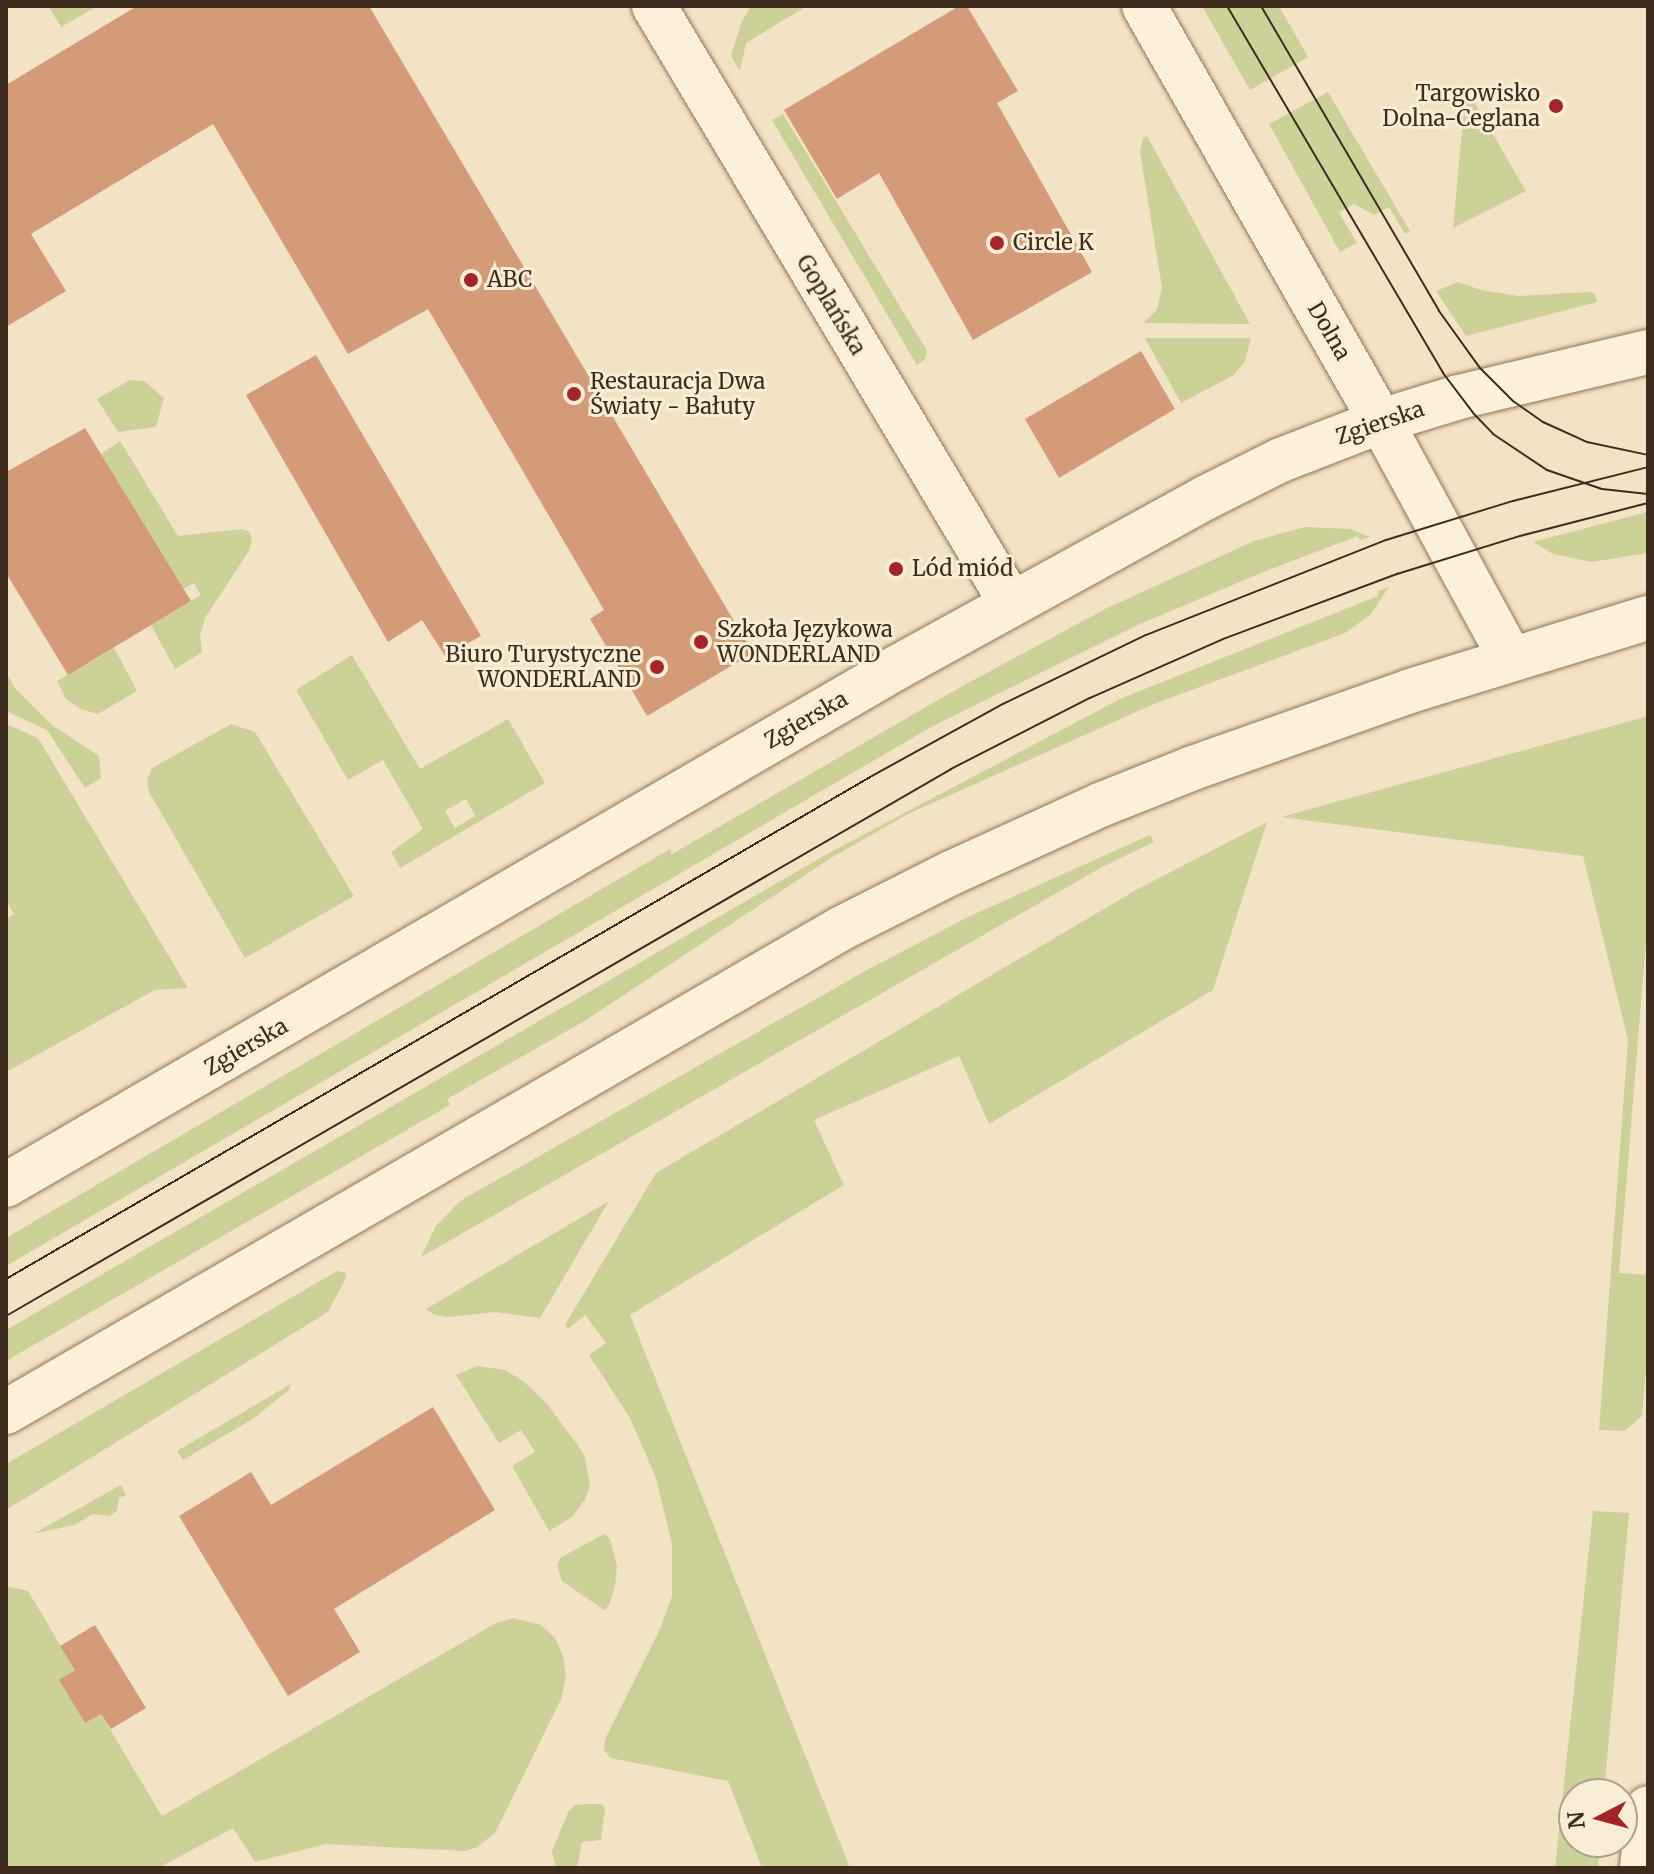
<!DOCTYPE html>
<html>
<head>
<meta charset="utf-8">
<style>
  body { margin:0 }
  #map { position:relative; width:1654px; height:1874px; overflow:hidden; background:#f2e3c5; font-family:Merriweather,serif }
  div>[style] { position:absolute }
  .green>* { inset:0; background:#ccd198 }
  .building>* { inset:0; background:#d39b78 }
  .roads { filter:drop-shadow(0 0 2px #8f7459) drop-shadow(0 0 2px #8f7459) }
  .street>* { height:44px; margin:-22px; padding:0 22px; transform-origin:22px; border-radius:22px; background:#fbf0d9 }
  .secondary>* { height:44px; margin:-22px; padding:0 22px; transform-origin:22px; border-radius:22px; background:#fbf0d9 }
  .tram>* { height:2px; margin:-1px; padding:0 1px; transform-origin:1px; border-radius:1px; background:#3e2c1e }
  .dots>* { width:22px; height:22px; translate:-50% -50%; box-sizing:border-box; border:4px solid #f8edd5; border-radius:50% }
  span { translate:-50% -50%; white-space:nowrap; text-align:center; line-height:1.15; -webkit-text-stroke:6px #f8edd5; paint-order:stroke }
  .poi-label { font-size:22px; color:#3e2c1e }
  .right { translate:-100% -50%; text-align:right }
  .left { translate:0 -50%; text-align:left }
  .street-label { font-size:22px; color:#3e2c1e }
  .frame { position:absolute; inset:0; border:8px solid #3e2c1e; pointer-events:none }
  .north { position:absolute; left:1558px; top:1778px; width:80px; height:80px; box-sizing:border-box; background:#f8edd5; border:2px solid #aea08c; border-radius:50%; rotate:264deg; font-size:22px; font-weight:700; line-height:32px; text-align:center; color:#3e2c1e }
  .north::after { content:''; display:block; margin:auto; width:28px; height:36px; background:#a32429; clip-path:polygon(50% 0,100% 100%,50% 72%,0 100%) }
</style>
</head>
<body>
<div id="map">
  <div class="green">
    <div style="clip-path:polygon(48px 6px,98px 6px,61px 27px)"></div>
    <div style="clip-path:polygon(751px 6px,807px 6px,746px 43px,740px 71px,731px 56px,741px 23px)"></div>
    <div style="clip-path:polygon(1202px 6px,1279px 6px,1308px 57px,1250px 90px)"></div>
    <div style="clip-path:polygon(1466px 88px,1526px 191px,1453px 228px)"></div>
    <div style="clip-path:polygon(1328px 92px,1410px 231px,1405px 234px,1389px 207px,1374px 215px,1354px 204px,1339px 212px,1357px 243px,1340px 252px,1269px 124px)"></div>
    <div style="clip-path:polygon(783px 114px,927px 351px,925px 359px,917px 365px,772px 120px)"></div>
    <div style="clip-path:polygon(1147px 136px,1250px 324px,1143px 323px,1157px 310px,1162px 287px,1140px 152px,1143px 138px)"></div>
    <div style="clip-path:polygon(1458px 282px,1481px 290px,1519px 296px,1589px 292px,1595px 294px,1597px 302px,1466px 336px,1436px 291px)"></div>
    <div style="clip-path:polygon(1145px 338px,1251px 338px,1245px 361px,1234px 375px,1181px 403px)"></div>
    <div style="clip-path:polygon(130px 380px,144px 381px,164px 398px,156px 427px,118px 432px,97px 399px)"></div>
    <div style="clip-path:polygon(120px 441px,178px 536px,242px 529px,248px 531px,252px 538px,250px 549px,205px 618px,200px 636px,202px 652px,175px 669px,151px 625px,201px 595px,194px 583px,182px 589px,101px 454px)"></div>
    <div style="clip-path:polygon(1647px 512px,1648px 553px,1592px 562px,1553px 554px,1533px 542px)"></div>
    <div style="clip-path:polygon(1305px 527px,1350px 529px,1370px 537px,1360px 540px,1358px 536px,1271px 569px,1142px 623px,933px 726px,6px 1266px,6px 1238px,670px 849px,672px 854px,957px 689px,1107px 608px,1254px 541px)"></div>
    <div style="clip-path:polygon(1389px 587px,1370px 615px,1345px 633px,1154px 704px,908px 814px,831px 858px,583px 1022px,447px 1099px,450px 1105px,6px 1361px,6px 1330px,827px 854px,1122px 698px,1378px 596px,1378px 591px)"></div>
    <div style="clip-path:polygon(114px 648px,137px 691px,98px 714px,81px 709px,66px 699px,57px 681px)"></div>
    <div style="clip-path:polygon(evenodd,352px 655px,420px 769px,508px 719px,545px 783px,400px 868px,391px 852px,423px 829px,383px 760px,348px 780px,296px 690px,352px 655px,466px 799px,475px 816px,455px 828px,445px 811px,466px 799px)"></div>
    <div style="clip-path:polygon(6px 673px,15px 688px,52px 725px,99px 756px,101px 778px,85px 788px,47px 730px,6px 711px)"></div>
    <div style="clip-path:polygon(1648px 716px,1648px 917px,1619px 1273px,1648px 1275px,1648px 1343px,1642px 1416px,1624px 1431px,1599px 1430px,1628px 1040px,1583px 856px,1281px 817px)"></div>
    <div style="clip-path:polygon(6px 724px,38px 738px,188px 988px,155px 990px,6px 1072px,6px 919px,14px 914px,6px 900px)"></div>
    <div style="clip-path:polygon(231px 724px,255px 732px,354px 896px,245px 958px,149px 792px,147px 780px,152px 768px)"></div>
    <div style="clip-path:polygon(1267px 822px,1213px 990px,989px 1124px,959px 1056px,814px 1120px,844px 1185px,630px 1315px,850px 1868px,762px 1868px,728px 1781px,610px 1758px,604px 1749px,605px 1739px,661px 1627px,672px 1596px,672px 1544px,656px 1478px,630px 1418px,589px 1355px,606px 1343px,585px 1315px,568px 1329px,565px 1325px,656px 1173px,1136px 890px)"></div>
    <div style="clip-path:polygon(1150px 835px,1154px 842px,1104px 866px,421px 1257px,436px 1226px,460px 1201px,867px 970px,970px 916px)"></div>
    <div style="clip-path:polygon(609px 1201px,540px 1318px,496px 1312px,447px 1317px,435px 1315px,426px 1309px)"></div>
    <div style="clip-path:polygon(337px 1271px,346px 1273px,345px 1280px,328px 1312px,6px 1510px,6px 1464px)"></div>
    <div style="clip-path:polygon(477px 1366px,505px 1370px,523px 1381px,547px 1404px,584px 1454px,590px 1485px,585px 1499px,572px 1517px,549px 1531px,512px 1466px,535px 1452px,521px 1430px,499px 1443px,456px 1375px)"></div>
    <div style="clip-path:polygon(291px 1384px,288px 1391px,251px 1420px,183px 1460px,177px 1451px)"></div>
    <div style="clip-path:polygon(121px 1485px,126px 1495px,119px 1498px,117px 1511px,109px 1516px,93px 1514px,74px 1525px,33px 1534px)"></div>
    <div style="clip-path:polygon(1593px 1511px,1629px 1513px,1604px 1794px,1574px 1794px,1574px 1842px,1600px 1842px,1598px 1868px,1555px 1868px)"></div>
    <div style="clip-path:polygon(604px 1534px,610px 1539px,617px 1566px,615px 1586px,609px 1605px,604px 1610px,562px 1581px,557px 1565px,560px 1558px)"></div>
    <div style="clip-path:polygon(6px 1586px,28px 1591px,75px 1670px,60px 1681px,85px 1723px,101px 1714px,162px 1816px,496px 1623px,513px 1618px,541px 1625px,555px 1638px,563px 1656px,566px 1677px,561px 1699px,495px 1833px,477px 1847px,466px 1851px,326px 1844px,255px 1862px,233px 1828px,158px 1868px,6px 1868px)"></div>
    <div style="clip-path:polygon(588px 1804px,601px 1804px,605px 1808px,601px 1840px,582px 1842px,577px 1868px,556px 1868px,552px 1851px,569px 1810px,576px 1805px)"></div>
  </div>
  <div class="building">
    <div style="clip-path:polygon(137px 6px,369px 6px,753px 653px,647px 716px,590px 619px,604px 610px,428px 309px,348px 354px,213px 124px,31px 234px,66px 291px,6px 327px,6px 85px)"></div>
    <div style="clip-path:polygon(959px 6px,967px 6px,1018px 91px,997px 103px,1092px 272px,973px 340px,879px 173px,837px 199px,784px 110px)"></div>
    <div style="clip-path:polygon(1141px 351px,1175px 409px,1059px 478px,1025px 419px)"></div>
    <div style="clip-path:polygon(316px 355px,481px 636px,445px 656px,422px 620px,388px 642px,246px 395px)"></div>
    <div style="clip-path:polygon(85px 428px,191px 601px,68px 675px,6px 573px,6px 472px)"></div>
    <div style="clip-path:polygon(433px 1407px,495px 1510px,334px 1609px,360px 1652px,288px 1696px,179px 1516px,251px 1472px,271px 1505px)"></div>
    <div style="clip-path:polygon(95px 1625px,146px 1708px,111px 1729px,101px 1714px,85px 1723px,59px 1680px,75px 1670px,60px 1646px)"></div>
  </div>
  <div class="roads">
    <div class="street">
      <div style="left:654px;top:6px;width:696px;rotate:59.12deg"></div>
      <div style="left:1642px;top:1868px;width:60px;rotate:-84.3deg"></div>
    </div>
    <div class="secondary">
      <div style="left:1144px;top:6px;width:478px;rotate:60.3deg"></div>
      <div style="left:1381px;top:421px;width:271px;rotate:61.4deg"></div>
      <div style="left:6px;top:1185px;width:1029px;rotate:-30.15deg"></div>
      <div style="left:896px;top:668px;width:353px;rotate:-28.8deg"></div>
      <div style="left:1205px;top:498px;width:85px;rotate:-26.6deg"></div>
      <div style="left:1281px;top:460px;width:107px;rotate:-21.3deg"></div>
      <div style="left:1381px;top:421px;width:82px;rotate:-17.1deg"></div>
      <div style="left:1459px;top:397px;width:194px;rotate:-13.4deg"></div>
      <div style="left:6px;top:1412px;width:966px;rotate:-30.07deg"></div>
      <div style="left:842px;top:928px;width:122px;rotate:-26.8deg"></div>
      <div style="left:951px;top:873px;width:164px;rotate:-24.5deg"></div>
      <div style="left:1100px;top:805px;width:100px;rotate:-21.7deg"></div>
      <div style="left:1193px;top:768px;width:230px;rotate:-19.5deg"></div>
      <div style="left:1410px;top:691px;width:249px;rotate:-17.1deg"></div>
    </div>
  </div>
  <div class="tram">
    <div style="left:1227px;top:6px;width:426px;rotate:59.5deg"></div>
    <div style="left:1443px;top:373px;width:51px;rotate:52.9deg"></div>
    <div style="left:1474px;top:414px;width:28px;rotate:46deg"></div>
    <div style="left:1493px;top:434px;width:65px;rotate:33.7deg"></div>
    <div style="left:1547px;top:470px;width:58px;rotate:19.1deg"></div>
    <div style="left:1602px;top:489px;width:46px;rotate:6.2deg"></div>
    <div style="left:1261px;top:6px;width:353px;rotate:59.7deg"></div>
    <div style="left:1439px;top:311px;width:70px;rotate:54.3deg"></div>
    <div style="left:1480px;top:368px;width:47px;rotate:45deg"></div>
    <div style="left:1513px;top:401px;width:37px;rotate:35deg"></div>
    <div style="left:1543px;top:422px;width:48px;rotate:24.4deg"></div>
    <div style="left:1587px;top:442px;width:62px;rotate:12deg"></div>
    <div style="left:6px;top:1279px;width:1001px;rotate:-30.15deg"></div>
    <div style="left:872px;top:776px;width:149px;rotate:-28.8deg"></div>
    <div style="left:1003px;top:704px;width:159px;rotate:-25.8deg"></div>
    <div style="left:1146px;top:635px;width:258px;rotate:-21.6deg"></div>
    <div style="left:1386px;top:540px;width:133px;rotate:-17.1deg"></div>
    <div style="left:1513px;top:501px;width:139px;rotate:-14.1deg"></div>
    <div style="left:6px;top:1316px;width:1092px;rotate:-30.06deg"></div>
    <div style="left:951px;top:769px;width:156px;rotate:-27.1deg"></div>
    <div style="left:1090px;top:698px;width:145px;rotate:-23.9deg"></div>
    <div style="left:1223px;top:639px;width:186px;rotate:-20.5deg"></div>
    <div style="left:1397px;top:574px;width:129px;rotate:-17.2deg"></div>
    <div style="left:1520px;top:536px;width:132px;rotate:-14.5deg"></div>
  </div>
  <div class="dots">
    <div style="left:1556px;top:106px;background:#a32429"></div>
    <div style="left:997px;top:243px;background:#a32429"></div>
    <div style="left:471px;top:280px;background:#a32429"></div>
    <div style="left:574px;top:394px;background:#a32429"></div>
    <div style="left:896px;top:569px;background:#a32429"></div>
    <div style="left:701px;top:642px;background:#a32429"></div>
    <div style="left:657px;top:667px;background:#a32429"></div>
  </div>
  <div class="poi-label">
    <span class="right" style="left:1540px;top:106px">Targowisko<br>Dolna-Ceglana</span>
    <span class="left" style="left:1013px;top:243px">Circle K</span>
    <span class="left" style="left:487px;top:280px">ABC</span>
    <span class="left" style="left:590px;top:394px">Restauracja Dwa<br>Światy - Bałuty</span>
    <span class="left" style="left:912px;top:569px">Lód miód</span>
    <span class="left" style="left:717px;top:642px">Szkoła Językowa<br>WONDERLAND</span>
    <span class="right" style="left:641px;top:667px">Biuro Turystyczne<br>WONDERLAND</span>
  </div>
  <div class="street-label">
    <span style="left:831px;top:305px;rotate:59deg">Goplańska</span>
    <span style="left:1329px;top:331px;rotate:60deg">Dolna</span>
    <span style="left:1380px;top:423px;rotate:-19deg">Zgierska</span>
    <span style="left:806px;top:720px;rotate:-30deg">Zgierska</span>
    <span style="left:246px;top:1047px;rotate:-30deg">Zgierska</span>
  </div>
  <div class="frame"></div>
  <div class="north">N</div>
</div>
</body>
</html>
